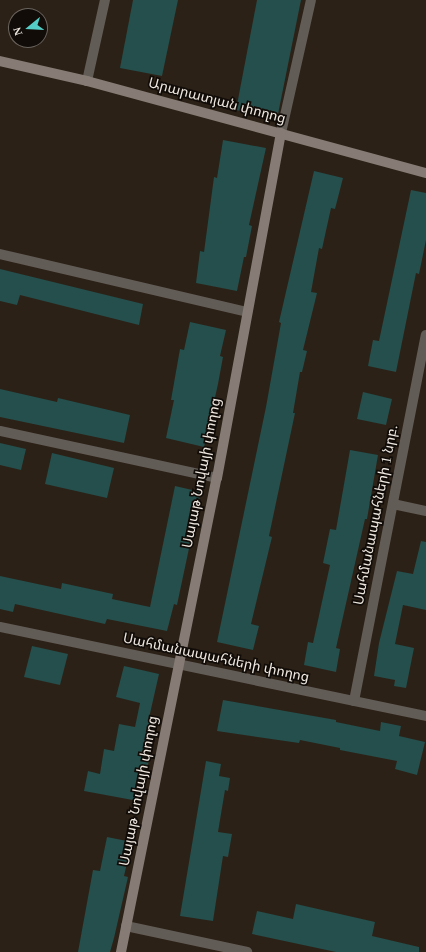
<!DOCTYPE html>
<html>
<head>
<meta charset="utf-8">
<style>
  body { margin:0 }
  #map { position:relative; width:426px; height:952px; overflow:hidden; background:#2c2117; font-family:"Times New Roman","Noto Sans Armenian",serif }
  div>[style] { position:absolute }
  .building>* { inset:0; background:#244f4c }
  .street>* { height:10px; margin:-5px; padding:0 5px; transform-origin:5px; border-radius:5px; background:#625c57 }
  .secondary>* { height:10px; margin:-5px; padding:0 5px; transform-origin:5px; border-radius:5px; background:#867c75 }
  span { translate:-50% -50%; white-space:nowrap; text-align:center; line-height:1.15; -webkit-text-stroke:3.5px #110c08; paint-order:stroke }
  .street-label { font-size:14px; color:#efe8e1 }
  .north { position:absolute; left:8px; top:8px; width:40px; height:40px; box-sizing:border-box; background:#110c08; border:1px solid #6a645f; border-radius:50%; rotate:252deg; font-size:11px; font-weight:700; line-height:16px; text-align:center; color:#efe8e1 }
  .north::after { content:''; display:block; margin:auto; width:14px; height:18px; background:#54cdc7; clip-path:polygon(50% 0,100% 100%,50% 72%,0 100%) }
</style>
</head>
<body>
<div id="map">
  <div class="building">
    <div style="clip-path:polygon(133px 0,178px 0,162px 76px,120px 68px)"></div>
    <div style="clip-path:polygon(257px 0,301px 0,277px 119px,236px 110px)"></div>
    <div style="clip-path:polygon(223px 140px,266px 148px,249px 225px,252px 226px,246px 257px,244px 257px,237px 291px,196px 283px,200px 251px,204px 252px,214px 177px,217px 178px)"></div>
    <div style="clip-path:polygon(314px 171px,343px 178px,335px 209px,331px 208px,322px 249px,319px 248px,311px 292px,317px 293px,303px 350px,307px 351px,302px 372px,300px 372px,293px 413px,295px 413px,269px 536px,272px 537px,251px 624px,259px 626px,253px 650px,217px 642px,266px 407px,281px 323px,279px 322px)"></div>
    <div style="clip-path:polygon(411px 190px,426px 193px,426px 240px,419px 274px,416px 273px,396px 372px,368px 366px,373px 340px,379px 341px)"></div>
    <div style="clip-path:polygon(0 269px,143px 304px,139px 325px,20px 295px,17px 305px,0 301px)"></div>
    <div style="clip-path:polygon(190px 322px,226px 330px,220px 356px,223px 357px,218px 384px,204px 447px,166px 438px,174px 400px,171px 400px,180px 349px,184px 350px)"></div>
    <div style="clip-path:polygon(0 389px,57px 402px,58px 398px,130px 415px,124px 443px,0 417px)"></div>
    <div style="clip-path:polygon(363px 392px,392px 399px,386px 425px,357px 419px)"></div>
    <div style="clip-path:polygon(0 443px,26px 449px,21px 470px,0 465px)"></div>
    <div style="clip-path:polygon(350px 450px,378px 455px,367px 519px,365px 519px,336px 648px,340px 649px,336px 672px,304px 665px,308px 642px,313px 643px,330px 565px,323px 563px,330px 529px,336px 530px)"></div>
    <div style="clip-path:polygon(52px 453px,114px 468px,107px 498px,45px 484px)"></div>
    <div style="clip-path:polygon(175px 486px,201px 492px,177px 605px,174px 604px,167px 631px,107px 619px,105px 624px,15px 604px,13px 612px,0 609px,0 576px,61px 589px,62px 583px,113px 594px,112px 599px,150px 607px)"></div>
    <div style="clip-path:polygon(421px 541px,426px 542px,426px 610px,403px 605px,395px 644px,414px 648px,406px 688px,394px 686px,395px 680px,374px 676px,379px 643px,397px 571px,413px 574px)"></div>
    <div style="clip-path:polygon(32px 646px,68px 654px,60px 685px,24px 677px)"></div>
    <div style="clip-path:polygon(124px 666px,159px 674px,149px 718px,157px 719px,145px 780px,142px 779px,138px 801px,84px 791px,88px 771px,100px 774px,104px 749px,114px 751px,119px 724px,135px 727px,140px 703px,116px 697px)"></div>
    <div style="clip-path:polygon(223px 700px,336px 720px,336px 722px,380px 731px,381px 722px,401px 726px,399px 736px,425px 742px,417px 775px,395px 769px,397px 761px,340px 750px,340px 748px,300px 740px,299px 743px,217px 731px)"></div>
    <div style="clip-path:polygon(206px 761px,221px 764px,219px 776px,230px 778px,228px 791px,225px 790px,218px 832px,232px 834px,228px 857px,223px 856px,213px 921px,180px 916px)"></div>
    <div style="clip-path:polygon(107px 837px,132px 842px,124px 876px,128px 877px,114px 938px,110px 952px,78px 952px,93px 870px,100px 871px)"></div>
    <div style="clip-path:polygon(296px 904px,375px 922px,372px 936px,419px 947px,419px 952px,336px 952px,252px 934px,257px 911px,293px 919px)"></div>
  </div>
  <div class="street">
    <div style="left:87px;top:81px;width:83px;rotate:-77.5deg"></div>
    <div style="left:281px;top:133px;width:136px;rotate:-77.3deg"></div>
    <div style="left:0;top:254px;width:254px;rotate:13.2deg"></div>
    <div style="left:0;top:431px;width:222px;rotate:12.2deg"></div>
    <div style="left:393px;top:504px;width:34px;rotate:12deg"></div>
    <div style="left:0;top:627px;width:435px;rotate:11.8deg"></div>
    <div style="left:354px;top:701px;width:373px;rotate:-78.9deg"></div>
    <div style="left:126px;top:926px;width:124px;rotate:12.1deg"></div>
  </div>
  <div class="secondary">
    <div style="left:0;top:61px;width:89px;rotate:12.9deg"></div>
    <div style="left:87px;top:81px;width:351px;rotate:15.2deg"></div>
    <div style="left:121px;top:952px;width:484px;rotate:-78.6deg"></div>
    <div style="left:217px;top:478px;width:351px;rotate:-79.5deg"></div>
  </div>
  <div class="street-label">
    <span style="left:217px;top:101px;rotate:15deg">Արարատյան փողոց</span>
    <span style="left:202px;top:473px;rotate:-79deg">Սայաթ Նովայի փողոց</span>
    <span style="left:376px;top:515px;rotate:-79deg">Սահմանապահների 1 նրբ.</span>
    <span style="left:216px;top:658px;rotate:12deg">Սահմանապահների փողոց</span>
    <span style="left:139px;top:791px;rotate:-79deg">Սայաթ Նովայի փողոց</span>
  </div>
  <div class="north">N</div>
</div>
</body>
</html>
